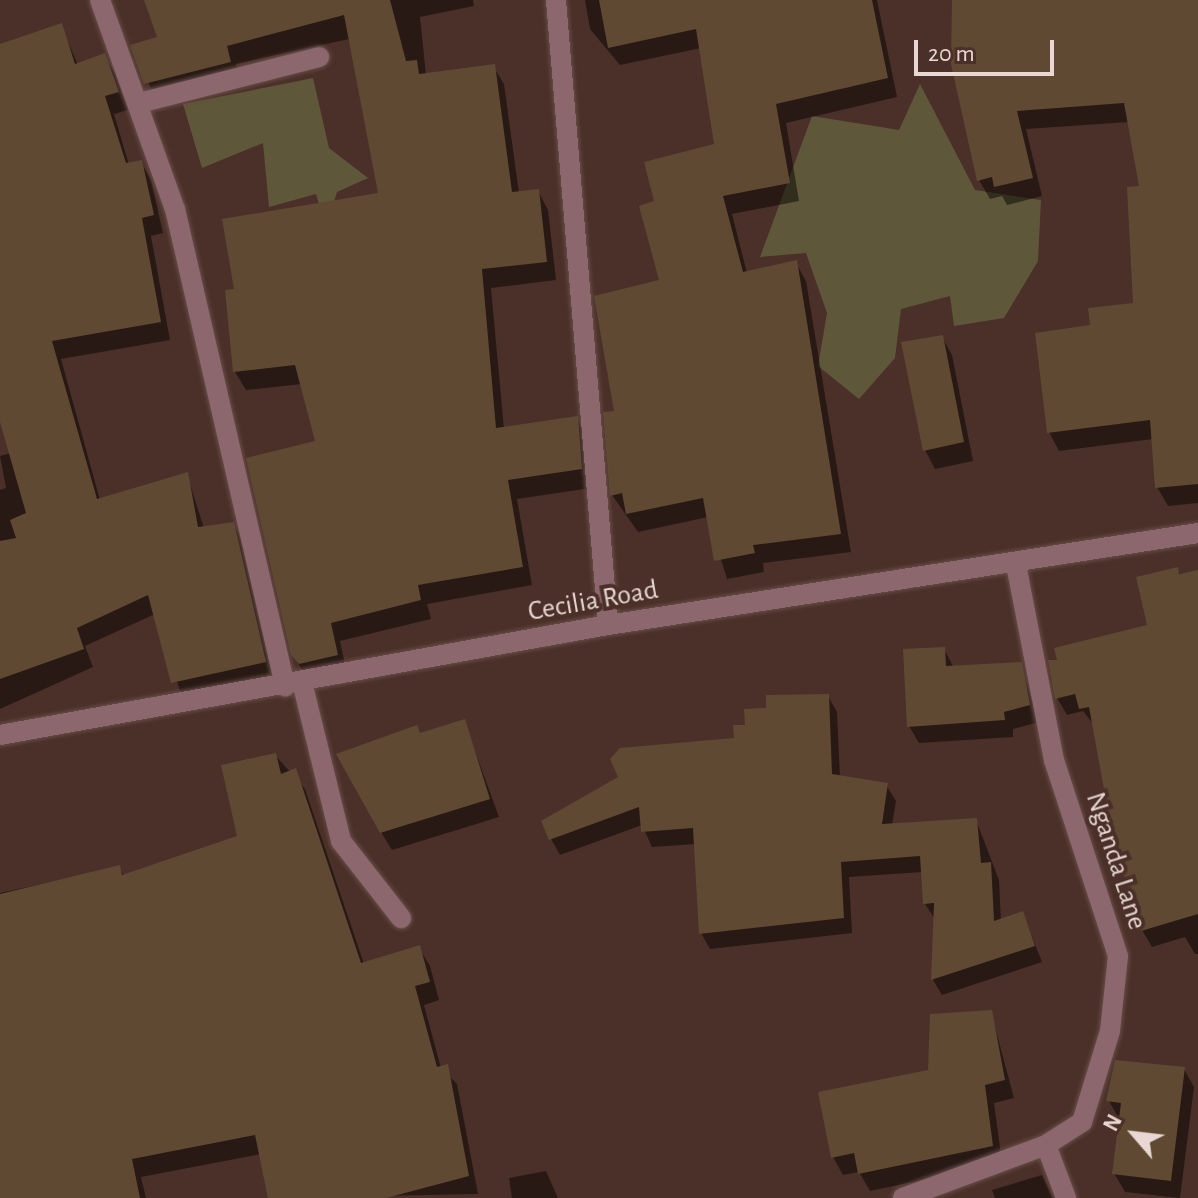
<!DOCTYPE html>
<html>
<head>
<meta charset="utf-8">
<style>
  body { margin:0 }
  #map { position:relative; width:1198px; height:1198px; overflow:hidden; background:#4b3029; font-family:"Alegreya Sans",sans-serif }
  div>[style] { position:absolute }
  .green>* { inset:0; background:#5f5739 }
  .shadow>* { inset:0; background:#0007 }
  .building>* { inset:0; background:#604932 }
  .roads { filter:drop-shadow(0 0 2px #674e47) drop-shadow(0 0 2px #674e47) }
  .minor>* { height:20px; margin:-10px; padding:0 10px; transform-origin:10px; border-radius:10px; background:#8c676e }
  span { translate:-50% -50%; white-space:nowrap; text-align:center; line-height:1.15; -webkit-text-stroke:8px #4b3029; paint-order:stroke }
  .street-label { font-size:28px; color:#e8d7d2 }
  .north { position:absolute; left:1094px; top:1094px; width:80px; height:80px; -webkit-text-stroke:6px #4b3029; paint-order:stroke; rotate:298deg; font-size:22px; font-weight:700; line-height:32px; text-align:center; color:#e8d7d2 }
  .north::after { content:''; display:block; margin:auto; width:28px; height:36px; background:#e8d7d2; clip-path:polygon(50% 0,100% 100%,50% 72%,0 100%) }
  .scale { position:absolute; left:914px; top:40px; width:140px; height:36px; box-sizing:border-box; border:4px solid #e8d7d2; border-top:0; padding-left:10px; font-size:24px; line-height:28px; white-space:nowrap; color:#e8d7d2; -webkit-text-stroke:6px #4b3029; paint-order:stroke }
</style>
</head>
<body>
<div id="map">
  <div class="green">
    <div style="clip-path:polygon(313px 78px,329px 148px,368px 178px,337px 192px,326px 227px,316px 194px,269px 207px,263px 143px,202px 168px,183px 104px)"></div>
    <div style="clip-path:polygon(920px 84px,975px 190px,1041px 200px,1038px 261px,1004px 318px,954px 326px,950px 296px,901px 309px,895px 358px,859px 399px,818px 366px,827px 313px,806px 253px,760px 257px,812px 116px,899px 130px)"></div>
  </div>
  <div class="shadow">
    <div style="clip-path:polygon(146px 0,473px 0,474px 6px,420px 17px,426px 75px,493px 66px,504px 84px,519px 193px,538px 191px,548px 210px,556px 280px,491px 288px,504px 429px,577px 418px,587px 437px,591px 488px,517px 499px,532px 585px,427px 604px,431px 619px,340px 641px,347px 674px,304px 674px,293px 654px,317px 443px,302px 384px,246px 390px,235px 372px,236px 291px,380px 195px,349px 39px,236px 64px,240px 81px,157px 102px,133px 47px,159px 38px)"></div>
    <div style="clip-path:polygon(585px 0,877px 0,897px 97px,786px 123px,799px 201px,732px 214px,747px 273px,796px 263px,806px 281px,851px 552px,763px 563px,764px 572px,727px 579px,708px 517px,638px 532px,612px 495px,616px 413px,662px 282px,657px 203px,716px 145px,701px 48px,620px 65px,590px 29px)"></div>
    <div style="clip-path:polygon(952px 0,1198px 0,1198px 503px,1168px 506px,1157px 487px,1153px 439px,1059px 451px,1049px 432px,1093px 327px,1135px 304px,1142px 188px,1129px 122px,1026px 129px,1042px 196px,1007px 205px,1002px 196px,990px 199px,979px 180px)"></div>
    <div style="clip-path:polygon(61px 26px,78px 65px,104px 56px,115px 74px,128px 110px,114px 114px,129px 165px,141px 162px,151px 180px,163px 233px,151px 236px,170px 340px,61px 359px,100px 500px,187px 475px,204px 528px,233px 524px,243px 542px,275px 680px,183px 700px,155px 614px,85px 646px,93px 667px,0 709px,0 490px,6px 488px,0 456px,11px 453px,0 415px,0 46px)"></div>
    <div style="clip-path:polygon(942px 337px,952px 355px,973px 461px,935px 469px,925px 450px)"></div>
    <div style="clip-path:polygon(1198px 571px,1198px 954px,1195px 954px,1185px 937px,1152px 947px,1142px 930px,1094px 725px,1083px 711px,1067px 715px,1057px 698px,1059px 662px,1149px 627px,1138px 579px)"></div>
    <div style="clip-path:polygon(944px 649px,954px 668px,1020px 664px,1039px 722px,1013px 729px,1013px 737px,919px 743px,909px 726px)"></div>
    <div style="clip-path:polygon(828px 696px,837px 712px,840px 777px,886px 785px,896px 801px,892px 825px,976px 820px,999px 880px,1001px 921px,1023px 914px,1042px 962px,942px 995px,933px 980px,935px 919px,925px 904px,923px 872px,849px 877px,852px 933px,710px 949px,701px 933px,696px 844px,652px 847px,642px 825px,560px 855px,551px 839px,736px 740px,768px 710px)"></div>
    <div style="clip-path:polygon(464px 721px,499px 817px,392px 850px,381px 832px,420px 735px)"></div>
    <div style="clip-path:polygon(275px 755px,305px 789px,364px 964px,419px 948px,430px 966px,439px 1000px,424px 1005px,441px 1068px,457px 1084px,478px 1194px,270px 1198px,261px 1154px,141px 1177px,146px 1198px,0 1198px,0 893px,119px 867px,124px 876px,239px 837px)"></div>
    <div style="clip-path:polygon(991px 1012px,1014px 1098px,994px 1103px,1002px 1163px,870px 1191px,859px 1172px,843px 1175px,833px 1157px)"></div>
    <div style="clip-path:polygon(1184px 1069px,1194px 1087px,1180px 1198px,1125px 1192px,1114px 1173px,1119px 1119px,1109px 1101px)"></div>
    <div style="clip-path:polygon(546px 1171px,558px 1198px,512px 1198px,509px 1178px)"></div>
    <div style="clip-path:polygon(1042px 1175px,1053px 1198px,995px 1198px,992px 1190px)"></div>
  </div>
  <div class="building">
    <div style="clip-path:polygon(144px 0,390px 0,406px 61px,417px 60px,419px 74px,495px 64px,512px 192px,539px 189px,547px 262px,482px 269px,496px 428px,578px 416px,582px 469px,508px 480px,523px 567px,418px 585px,421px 600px,331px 623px,338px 655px,299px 664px,291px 655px,246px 458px,315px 441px,295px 365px,233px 372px,225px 290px,234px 289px,222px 219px,378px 193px,344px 15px,227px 46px,231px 62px,144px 84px,130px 45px,157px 37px)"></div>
    <div style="clip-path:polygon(599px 0,872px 0,888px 78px,776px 104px,790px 183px,723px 196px,743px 272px,797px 260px,841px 534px,753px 545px,755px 553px,714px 561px,703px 498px,626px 514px,622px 493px,610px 496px,603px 412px,614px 411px,594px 296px,659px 280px,639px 206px,654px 201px,644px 162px,714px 144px,696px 29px,608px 48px)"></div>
    <div style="clip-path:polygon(952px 0,1198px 0,1198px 484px,1155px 488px,1150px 420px,1047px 433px,1035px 333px,1090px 325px,1088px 308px,1133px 303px,1127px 187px,1139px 186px,1124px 103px,1017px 111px,1033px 178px,994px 187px,992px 177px,977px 181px,951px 64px)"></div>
    <div style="clip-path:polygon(62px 23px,75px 64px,105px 53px,119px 92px,105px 96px,126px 163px,142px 160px,154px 215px,142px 218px,161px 322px,52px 341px,97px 499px,188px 472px,198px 527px,234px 522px,266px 662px,171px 683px,148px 595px,77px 628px,84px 649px,0 679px,0 541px,16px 538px,10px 520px,26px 513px,0 422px,0 44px)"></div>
    <div style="clip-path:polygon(943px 335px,964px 442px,923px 451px,901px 342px)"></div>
    <div style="clip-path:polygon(1178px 567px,1179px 574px,1198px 570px,1198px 914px,1141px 931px,1113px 839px,1089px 707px,1079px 709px,1075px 694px,1055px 699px,1048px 660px,1057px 660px,1054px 648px,1147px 625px,1136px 577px)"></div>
    <div style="clip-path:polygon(945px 647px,946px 666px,1022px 662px,1030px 705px,1004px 712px,1005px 720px,907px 727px,903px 649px)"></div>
    <div style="clip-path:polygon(829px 694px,832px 774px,888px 783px,882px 824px,977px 818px,981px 863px,991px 862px,994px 921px,1023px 911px,1035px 946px,931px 980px,934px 903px,923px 904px,920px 856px,841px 862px,844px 918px,699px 934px,693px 828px,641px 832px,639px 807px,549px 840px,541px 821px,618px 777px,610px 759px,620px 748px,734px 738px,733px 725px,745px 725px,744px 709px,766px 708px,766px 695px)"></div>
    <div style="clip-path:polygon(465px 719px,490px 799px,380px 833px,336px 754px,417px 725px,420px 733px)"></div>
    <div style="clip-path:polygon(276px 753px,281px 774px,296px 768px,361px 963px,420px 945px,430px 982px,415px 986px,437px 1067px,448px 1064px,469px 1176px,386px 1198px,268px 1198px,255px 1135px,132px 1159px,140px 1198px,0 1198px,0 894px,120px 865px,122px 875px,237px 836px,221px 765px)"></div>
    <div style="clip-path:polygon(992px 1010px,1005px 1080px,985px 1085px,993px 1146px,858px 1174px,854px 1153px,831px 1158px,818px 1092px,928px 1070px,930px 1014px)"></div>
    <div style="clip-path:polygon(1115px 1060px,1185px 1067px,1171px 1181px,1112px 1174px,1121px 1103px,1106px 1101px)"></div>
  </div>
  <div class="roads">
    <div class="minor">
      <div style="left:100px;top:0;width:222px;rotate:70.3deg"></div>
      <div style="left:175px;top:209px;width:490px;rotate:77deg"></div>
      <div style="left:556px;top:0;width:627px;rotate:85.24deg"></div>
      <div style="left:139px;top:103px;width:186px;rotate:-14.3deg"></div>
      <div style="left:302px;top:682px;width:164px;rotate:76.2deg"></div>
      <div style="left:341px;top:841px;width:98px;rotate:52.1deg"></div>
      <div style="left:0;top:735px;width:618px;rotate:-10.26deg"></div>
      <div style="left:608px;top:625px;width:597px;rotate:-8.86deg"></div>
      <div style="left:1046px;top:1145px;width:57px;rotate:69.3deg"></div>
      <div style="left:903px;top:1198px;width:153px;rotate:-20.3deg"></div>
      <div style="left:1046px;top:1145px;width:43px;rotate:-32.6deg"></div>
      <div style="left:1082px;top:1122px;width:95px;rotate:-72.9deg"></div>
      <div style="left:1110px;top:1031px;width:75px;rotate:-83.9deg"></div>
      <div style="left:1118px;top:956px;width:206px;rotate:-108.1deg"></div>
      <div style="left:1054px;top:760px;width:199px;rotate:-101deg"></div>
    </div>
  </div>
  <div class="street-label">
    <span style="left:593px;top:601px;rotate:-10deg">Cecilia Road</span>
    <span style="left:1116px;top:861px;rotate:72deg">Nganda Lane</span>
  </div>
  <div class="north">N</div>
  <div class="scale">20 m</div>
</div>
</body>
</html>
